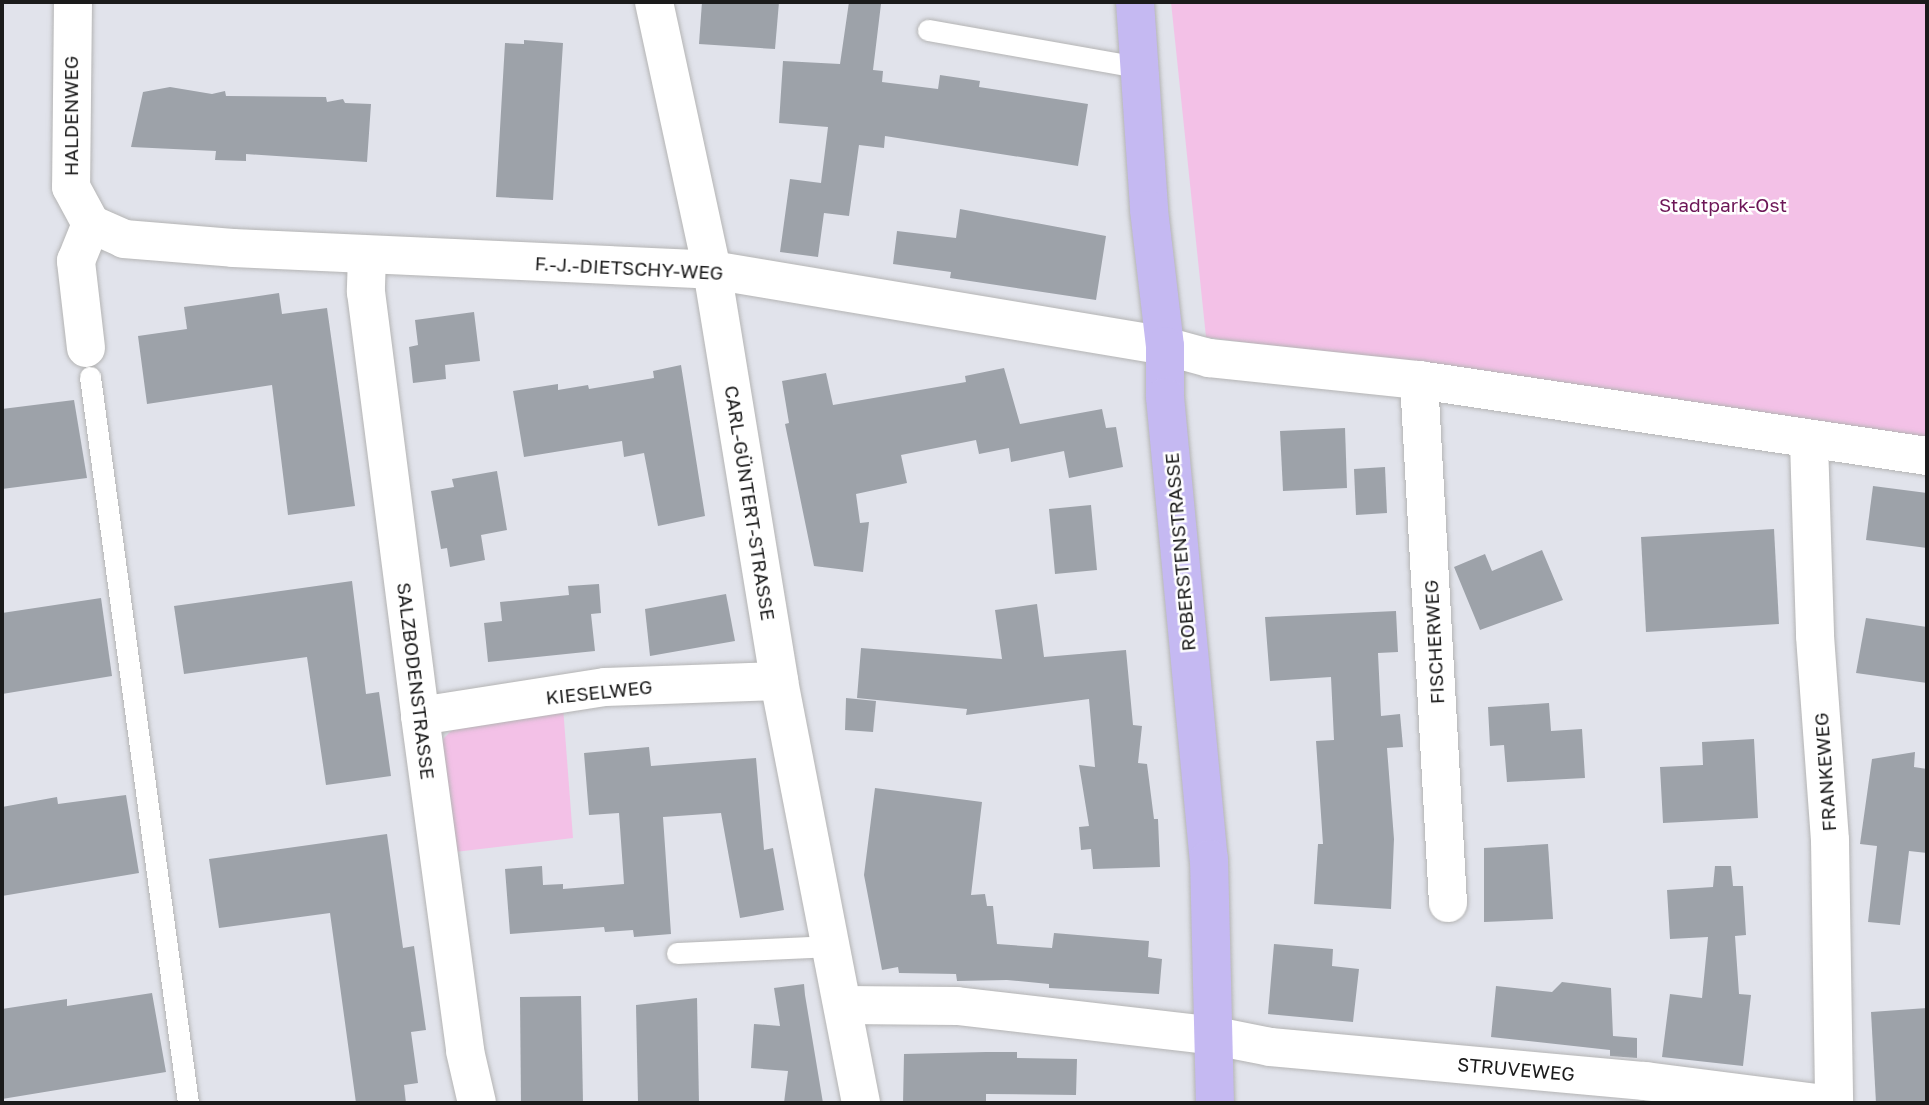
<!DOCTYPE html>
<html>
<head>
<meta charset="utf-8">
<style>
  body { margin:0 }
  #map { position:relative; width:1929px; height:1105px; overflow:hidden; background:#e1e3eb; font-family:"Golos Text",sans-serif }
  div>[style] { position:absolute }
  .park>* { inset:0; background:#f3c1e7 }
  .building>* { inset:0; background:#9da2a9 }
  .roads { filter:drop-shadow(0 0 2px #b4b4b4) drop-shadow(0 0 2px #b4b4b4) }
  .lane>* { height:21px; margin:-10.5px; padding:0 10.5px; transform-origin:10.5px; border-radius:10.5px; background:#fff }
  .street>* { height:38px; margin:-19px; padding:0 19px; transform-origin:19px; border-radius:19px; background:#fff }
  .secondary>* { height:38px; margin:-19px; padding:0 19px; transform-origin:19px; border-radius:19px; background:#c5b9f2 }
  span { translate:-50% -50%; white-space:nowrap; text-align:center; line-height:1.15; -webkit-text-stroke:5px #fff; paint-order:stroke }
  .street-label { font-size:19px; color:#1b1b1b }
  .park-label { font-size:19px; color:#6c1657 }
  .frame { position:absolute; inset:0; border:4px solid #1b1b1b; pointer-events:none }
</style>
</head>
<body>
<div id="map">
  <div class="park">
    <div style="clip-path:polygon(1171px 2px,1927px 2px,1927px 438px,1206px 337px)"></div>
    <div style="clip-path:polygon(563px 707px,573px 838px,455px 852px,438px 752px,444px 738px,454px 728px)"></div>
  </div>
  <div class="building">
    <div style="clip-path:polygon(702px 2px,779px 2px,775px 49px,699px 44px)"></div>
    <div style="clip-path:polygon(849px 2px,881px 4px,873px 70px,883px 71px,882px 82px,938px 89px,940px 75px,980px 81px,979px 87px,1088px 104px,1078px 166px,885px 136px,884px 148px,859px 145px,849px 216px,824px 213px,818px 257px,780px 252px,790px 179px,821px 183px,828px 127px,779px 123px,783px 61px,840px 64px)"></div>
    <div style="clip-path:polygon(524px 40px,563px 43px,553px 200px,496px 197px,505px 43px,524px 44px)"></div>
    <div style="clip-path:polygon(170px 87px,212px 94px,225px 91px,226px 96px,326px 97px,327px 102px,343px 99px,345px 103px,371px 104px,367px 162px,246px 154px,246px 161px,215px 160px,216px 151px,131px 147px,143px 92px)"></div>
    <div style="clip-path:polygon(960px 209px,1106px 236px,1096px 300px,950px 278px,951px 272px,893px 264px,897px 231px,956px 238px)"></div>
    <div style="clip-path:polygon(279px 293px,282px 314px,327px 308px,355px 506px,288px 515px,272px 385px,147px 404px,138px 336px,187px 329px,184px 307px)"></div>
    <div style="clip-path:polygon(474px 312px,480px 361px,445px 365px,446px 379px,413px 383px,409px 347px,418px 345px,415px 320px)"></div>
    <div style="clip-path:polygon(681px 365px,705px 516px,658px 526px,644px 453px,624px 457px,622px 441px,524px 457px,513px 391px,558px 384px,558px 390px,588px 385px,589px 389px,654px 378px,653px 371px)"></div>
    <div style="clip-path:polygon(1004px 368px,1020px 424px,1102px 409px,1106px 428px,1116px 427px,1123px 467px,1069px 478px,1064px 451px,1011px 462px,1009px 448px,979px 454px,976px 440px,901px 455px,907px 483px,856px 494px,860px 523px,869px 522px,863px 572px,814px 566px,785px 424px,789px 423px,782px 381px,826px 373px,833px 405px,966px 382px,965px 376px)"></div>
    <div style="clip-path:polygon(74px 400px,87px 478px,2px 489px,2px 409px)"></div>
    <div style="clip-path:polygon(1345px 428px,1347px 488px,1283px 491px,1280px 431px)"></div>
    <div style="clip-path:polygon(1385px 467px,1387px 513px,1356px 515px,1354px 469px)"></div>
    <div style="clip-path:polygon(497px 471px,507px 530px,481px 535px,485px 560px,450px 567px,447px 548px,441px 549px,431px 491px,454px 487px,452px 479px)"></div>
    <div style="clip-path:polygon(1873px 486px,1927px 493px,1927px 548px,1866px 540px)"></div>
    <div style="clip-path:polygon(1091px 505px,1097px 570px,1055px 574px,1049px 509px)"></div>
    <div style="clip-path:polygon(1774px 529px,1779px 624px,1646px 632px,1641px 537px)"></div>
    <div style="clip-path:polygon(1542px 550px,1563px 600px,1480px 630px,1454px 567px,1485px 554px,1492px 571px)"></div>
    <div style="clip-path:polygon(352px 581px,366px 694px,379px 692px,391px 776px,326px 785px,307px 657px,184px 674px,174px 606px)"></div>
    <div style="clip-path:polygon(599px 584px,601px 613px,591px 614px,595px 651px,488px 662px,484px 623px,502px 621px,500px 602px,569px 595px,568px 586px)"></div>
    <div style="clip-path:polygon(726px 594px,735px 641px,650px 656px,645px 609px)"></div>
    <div style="clip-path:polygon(101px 598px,112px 676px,2px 694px,2px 613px)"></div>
    <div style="clip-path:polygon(1037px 604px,1044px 657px,1126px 650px,1133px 725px,1142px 726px,1138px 763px,1147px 764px,1154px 819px,1158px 819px,1160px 867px,1093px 869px,1091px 849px,1081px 850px,1079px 827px,1089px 826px,1079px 765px,1095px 767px,1089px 699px,966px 715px,967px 709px,857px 698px,861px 648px,1002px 659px,995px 610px)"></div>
    <div style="clip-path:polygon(1396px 611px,1398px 652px,1378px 653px,1381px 716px,1400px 714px,1403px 747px,1387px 748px,1394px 839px,1391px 909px,1314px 904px,1318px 844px,1323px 844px,1316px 741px,1334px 740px,1331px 677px,1270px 681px,1265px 617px)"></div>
    <div style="clip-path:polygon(1866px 618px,1927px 627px,1927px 683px,1856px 673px)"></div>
    <div style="clip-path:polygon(846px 698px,876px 701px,873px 732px,845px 730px)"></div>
    <div style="clip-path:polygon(1549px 703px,1551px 731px,1582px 729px,1585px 778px,1507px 782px,1504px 745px,1490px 746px,1488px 707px)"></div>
    <div style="clip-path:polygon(1754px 739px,1758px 818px,1663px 823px,1660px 767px,1703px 765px,1702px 742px)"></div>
    <div style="clip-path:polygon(649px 747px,651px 766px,756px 758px,764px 850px,773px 848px,784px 910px,740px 918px,721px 813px,663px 817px,671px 934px,634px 937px,633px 930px,605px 932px,604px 927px,510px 934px,505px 869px,542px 866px,543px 885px,563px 884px,563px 889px,624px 884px,619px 813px,589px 815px,584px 753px)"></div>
    <div style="clip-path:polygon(1915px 752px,1914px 767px,1927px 769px,1927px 853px,1909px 851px,1900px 925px,1868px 922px,1877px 846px,1860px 844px,1872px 759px)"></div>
    <div style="clip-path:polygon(875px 788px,982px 802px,971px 895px,985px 894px,987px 906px,993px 906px,997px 944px,1052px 948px,1054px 933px,1149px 941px,1148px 957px,1162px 959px,1159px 994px,1049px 988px,1049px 984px,1007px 980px,957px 981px,956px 974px,899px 973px,898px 967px,882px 970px,864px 875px)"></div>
    <div style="clip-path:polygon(126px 795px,139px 873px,2px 896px,2px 807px,57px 797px,58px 804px)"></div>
    <div style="clip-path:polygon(387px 834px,403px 948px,414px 946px,426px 1030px,411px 1032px,418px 1083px,404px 1085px,406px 1103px,356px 1103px,330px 913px,219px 928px,209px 859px)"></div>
    <div style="clip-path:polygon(1548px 844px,1553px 919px,1484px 922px,1484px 848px)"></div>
    <div style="clip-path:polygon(1715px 866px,1731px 866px,1733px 886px,1743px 886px,1746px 935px,1735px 936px,1739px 994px,1751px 995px,1743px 1066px,1662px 1057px,1670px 994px,1702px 998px,1708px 937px,1670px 939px,1667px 890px,1713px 887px)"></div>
    <div style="clip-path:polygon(1274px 944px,1333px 949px,1332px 966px,1359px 969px,1353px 1022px,1268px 1014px)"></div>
    <div style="clip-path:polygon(1562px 982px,1611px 988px,1613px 1036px,1637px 1038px,1637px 1058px,1610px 1056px,1610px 1050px,1491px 1037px,1496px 986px,1552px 992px)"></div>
    <div style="clip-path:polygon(804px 984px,805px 995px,823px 1103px,784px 1103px,788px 1071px,751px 1068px,754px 1024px,780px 1026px,774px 988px)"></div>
    <div style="clip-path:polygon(152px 993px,166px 1072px,2px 1099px,2px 1009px,67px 999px,67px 1006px)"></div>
    <div style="clip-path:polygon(581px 996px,583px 1103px,521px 1103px,520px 997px)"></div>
    <div style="clip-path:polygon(697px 998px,699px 1103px,638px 1103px,636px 1005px)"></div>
    <div style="clip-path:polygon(1927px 1008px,1926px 1103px,1876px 1103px,1871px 1012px)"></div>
    <div style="clip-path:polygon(986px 1052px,1017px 1052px,1017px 1058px,1077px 1059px,1076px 1095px,986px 1094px,986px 1103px,903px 1103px,904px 1054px)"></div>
  </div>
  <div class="roads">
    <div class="lane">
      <div style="left:928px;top:30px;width:213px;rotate:10deg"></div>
      <div style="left:90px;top:377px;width:733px;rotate:82.31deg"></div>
      <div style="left:677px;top:953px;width:156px;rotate:-2.6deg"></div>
    </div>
    <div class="street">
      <div style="left:73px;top:2px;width:185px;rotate:90.6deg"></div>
      <div style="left:71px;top:187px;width:42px;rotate:61.6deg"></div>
      <div style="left:654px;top:2px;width:274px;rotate:77.8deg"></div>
      <div style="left:712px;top:270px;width:416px;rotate:80.7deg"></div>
      <div style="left:779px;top:681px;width:430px;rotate:79deg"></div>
      <div style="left:91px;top:224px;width:36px;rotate:24deg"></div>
      <div style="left:124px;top:239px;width:109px;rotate:4.7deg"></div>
      <div style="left:233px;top:248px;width:480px;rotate:2.6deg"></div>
      <div style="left:712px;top:270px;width:459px;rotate:9.5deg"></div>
      <div style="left:1165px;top:346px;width:46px;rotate:15.3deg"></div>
      <div style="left:1209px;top:358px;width:211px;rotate:6deg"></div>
      <div style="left:1419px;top:380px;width:514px;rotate:8.51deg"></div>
      <div style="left:367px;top:257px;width:35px;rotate:92deg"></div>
      <div style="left:366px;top:292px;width:427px;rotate:82.7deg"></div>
      <div style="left:420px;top:716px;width:338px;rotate:82.3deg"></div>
      <div style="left:465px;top:1051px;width:53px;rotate:77deg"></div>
      <div style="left:86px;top:348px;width:88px;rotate:-96.6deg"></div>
      <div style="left:76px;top:261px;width:40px;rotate:-68deg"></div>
      <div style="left:1419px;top:380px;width:524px;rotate:86.83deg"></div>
      <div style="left:1809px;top:442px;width:194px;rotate:88.2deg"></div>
      <div style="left:1815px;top:636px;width:205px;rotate:85.8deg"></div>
      <div style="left:1830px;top:840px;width:263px;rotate:89.1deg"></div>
      <div style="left:420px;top:716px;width:187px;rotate:-8.9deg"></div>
      <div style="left:605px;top:687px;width:174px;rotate:-2deg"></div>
      <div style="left:844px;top:1005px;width:113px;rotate:0.5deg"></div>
      <div style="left:957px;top:1006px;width:260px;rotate:6.6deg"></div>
      <div style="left:1215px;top:1036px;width:56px;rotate:11.3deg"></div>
      <div style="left:1270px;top:1047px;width:377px;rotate:5.2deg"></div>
      <div style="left:1645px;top:1081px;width:172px;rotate:7.3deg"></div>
    </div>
    <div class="secondary">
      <div style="left:1135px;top:2px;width:208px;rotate:86.1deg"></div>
      <div style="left:1149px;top:210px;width:137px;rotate:83.3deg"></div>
      <div style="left:1165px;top:346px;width:51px;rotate:90deg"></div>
      <div style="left:1165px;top:397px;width:464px;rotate:84.6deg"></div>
      <div style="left:1209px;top:859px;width:244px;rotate:88.6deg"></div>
    </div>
  </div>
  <div class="street-label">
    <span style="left:71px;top:116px;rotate:-90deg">HALDENWEG</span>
    <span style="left:629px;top:268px;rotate:3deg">F.-J.-DIETSCHY-WEG</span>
    <span style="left:750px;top:503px;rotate:81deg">CARL-GÜNTERT-STRASSE</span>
    <span style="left:1180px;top:552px;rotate:-95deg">ROBERSTENSTRASSE</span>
    <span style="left:1434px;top:642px;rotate:-93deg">FISCHERWEG</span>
    <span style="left:416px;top:681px;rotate:83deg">SALZBODENSTRASSE</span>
    <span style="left:599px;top:692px;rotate:-6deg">KIESELWEG</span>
    <span style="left:1825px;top:772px;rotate:-94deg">FRANKEWEG</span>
    <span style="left:1516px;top:1069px;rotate:5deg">STRUVEWEG</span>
  </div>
  <div class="park-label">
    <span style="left:1723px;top:205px">Stadtpark-Ost</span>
  </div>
  <div class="frame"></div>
</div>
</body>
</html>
